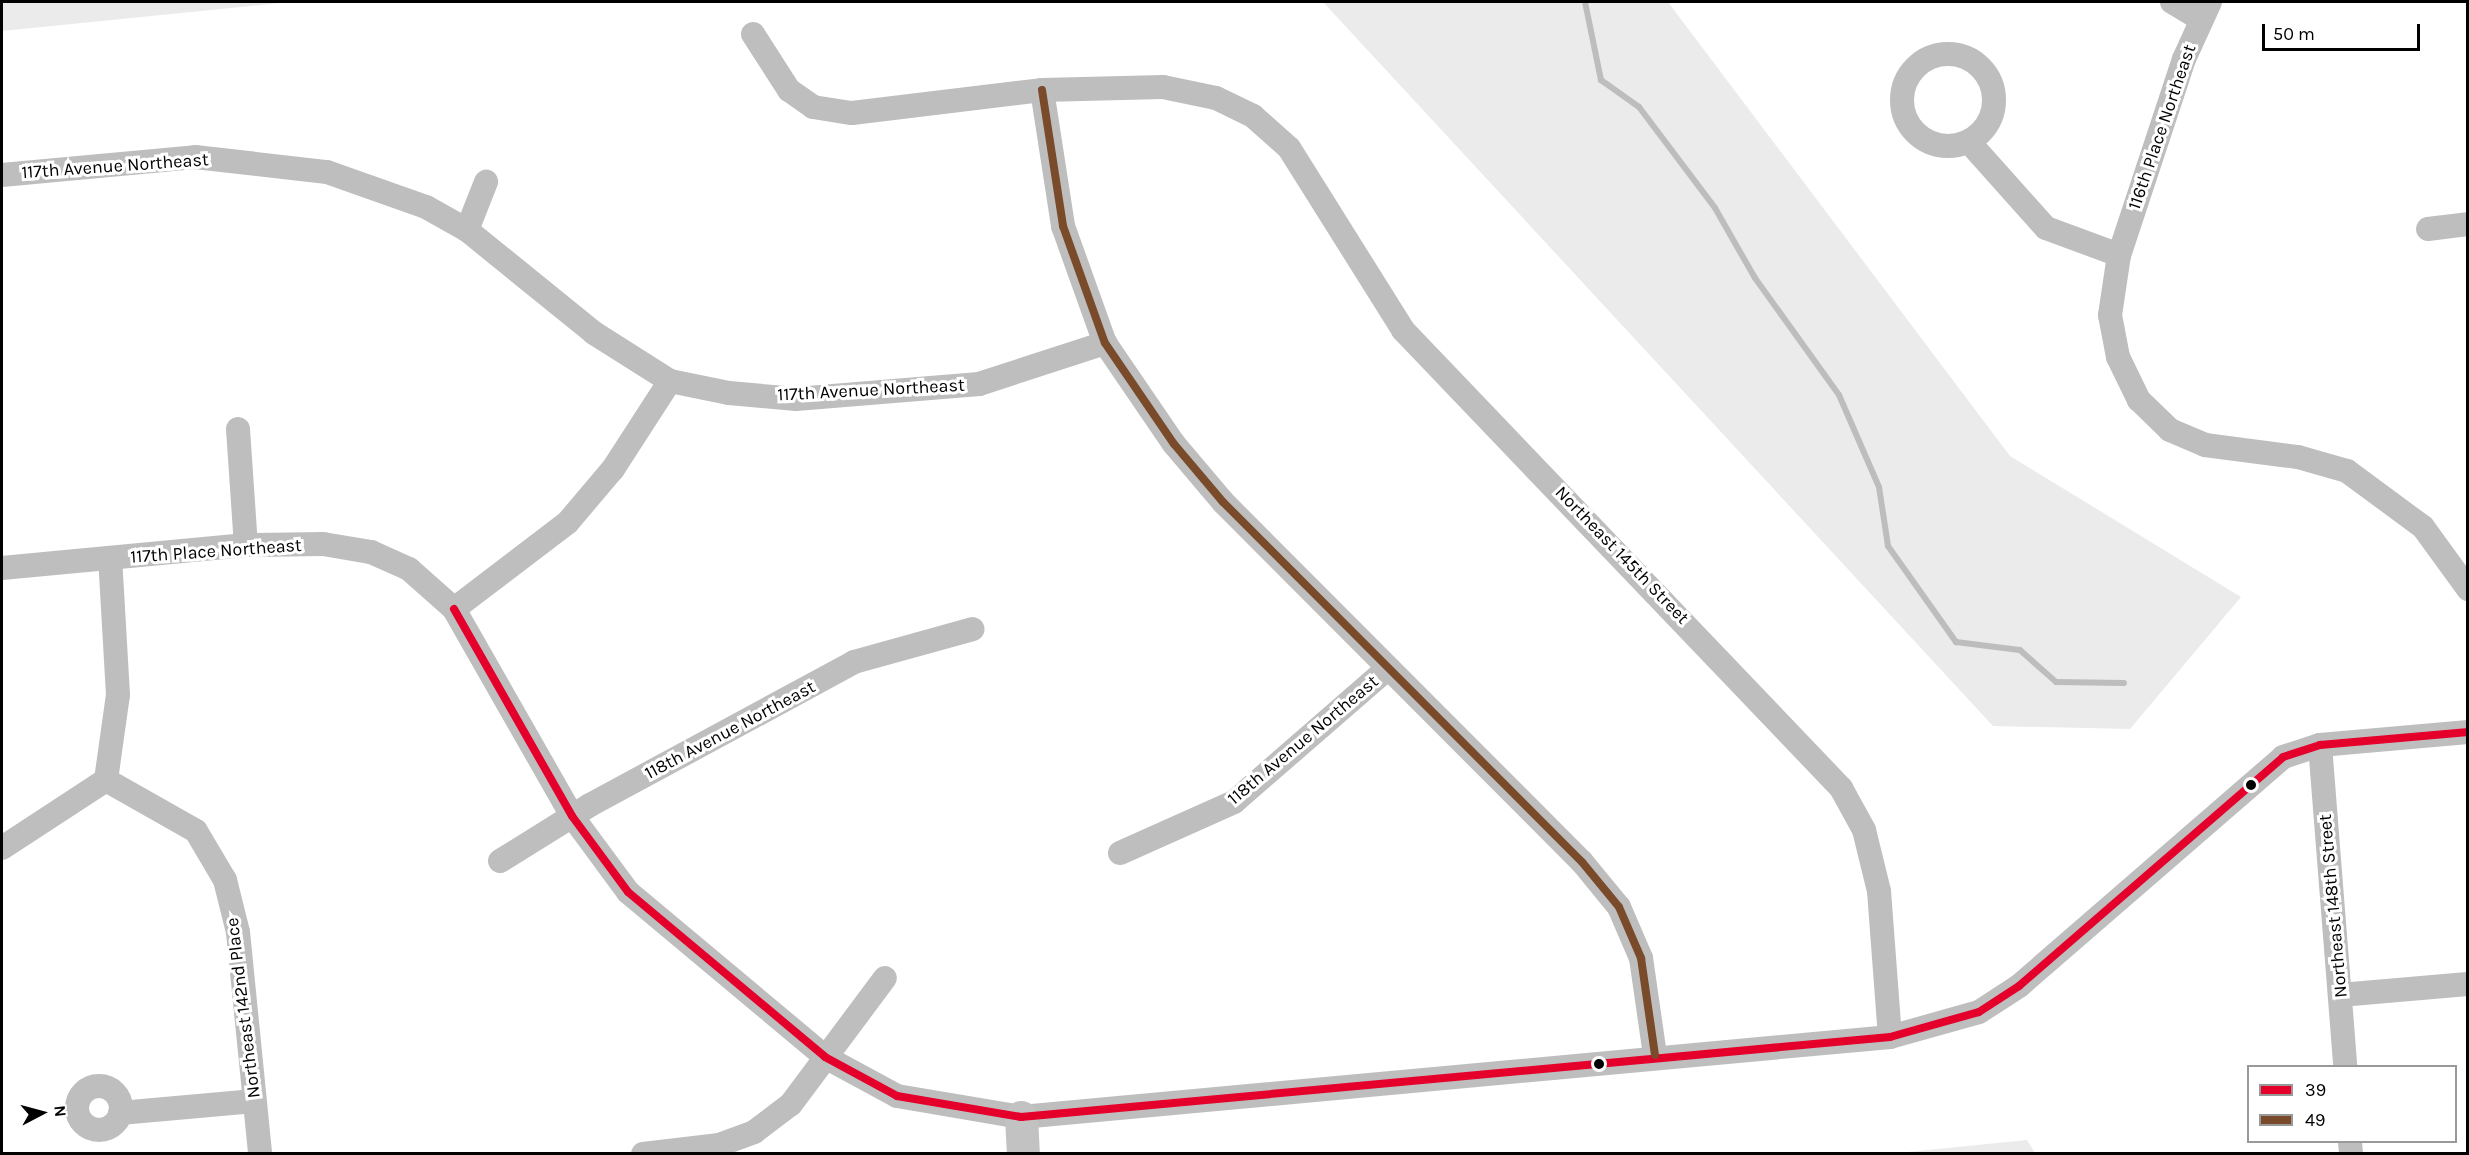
<!DOCTYPE html>
<html>
<head>
<meta charset="utf-8">
<style>
  body { margin:0 }
  #map { position:relative; width:2469px; height:1155px; overflow:hidden; background:#fff; font-family:Karla,sans-serif }
  div>[style] { position:absolute }
  .green>* { inset:0; background:#ebebeb }
  .stream>* { height:6px; margin:-3px; padding:0 3px; transform-origin:3px; border-radius:3px; background:#bdbdbd }
  .street>* { height:24px; margin:-12px; padding:0 12px; transform-origin:12px; border-radius:12px; background:#bebebe }
  .street>.ring { margin:-12px; padding:0; box-sizing:content-box; background:none; border:24px solid #bebebe; border-radius:50% }
  .secondary>* { height:33px; margin:-16.5px; padding:0 16.5px; transform-origin:16.5px; border-radius:16.5px; background:#c2c2c2 }
  .bus-1>* { height:8px; margin:-4px; padding:0 4px; transform-origin:4px; border-radius:4px; background:#e4002b }
  .bus-2>* { height:8px; margin:-4px; padding:0 4px; transform-origin:4px; border-radius:4px; background:#7a4b2a }
  .dots>* { width:16px; height:16px; translate:-50% -50%; box-sizing:border-box; border:3px solid #fff; border-radius:50% }
  span { translate:-50% -50%; white-space:nowrap; text-align:center; line-height:1.15; -webkit-text-stroke:6px #fff; paint-order:stroke }
  .street-label { font-size:18px; color:#000 }
  .frame { position:absolute; inset:0; border:3px solid #000; pointer-events:none }
  .legend { position:absolute; left:2247px; top:1065px; width:210px; height:78px; box-sizing:border-box; background:#fff; border:2px solid #999; margin:0; padding:8px 10px; list-style:none; font-size:18px; color:#000 }
  .legend li { display:flex; align-items:center; gap:12px; height:30px }
  .legend b { width:30px; border:2px solid #999 }
  .north { position:absolute; left:12px; top:1083px; width:60px; height:60px; -webkit-text-stroke:4px #fff; paint-order:stroke; rotate:84deg; font-size:16px; font-weight:700; line-height:24px; text-align:center; color:#000 }
  .north::after { content:''; display:block; margin:auto; width:21px; height:27px; background:#000; clip-path:polygon(50% 0,100% 100%,50% 72%,0 100%) }
  .scale { position:absolute; left:2262px; top:24px; width:158px; height:27px; box-sizing:border-box; border:3px solid #000; border-top:0; padding-left:8px; font-size:18px; line-height:21px; white-space:nowrap; color:#000; -webkit-text-stroke:4px #fff; paint-order:stroke }
</style>
</head>
<body>
<div id="map">
  <div class="green">
    <div style="clip-path:polygon(2px 2px,290px 2px,2px 31px)"></div>
    <div style="clip-path:polygon(1323px 2px,1668px 2px,2010px 456px,2241px 597px,2130px 729px,1993px 726px)"></div>
    <div style="clip-path:polygon(2027px 1140px,2035px 1153px,1898px 1153px)"></div>
  </div>
  <div class="stream">
    <div style="left:1585px;top:2px;width:80px;rotate:78.4deg"></div>
    <div style="left:1601px;top:80px;width:47px;rotate:35.4deg"></div>
    <div style="left:1639px;top:107px;width:126px;rotate:53deg"></div>
    <div style="left:1715px;top:208px;width:81px;rotate:60.3deg"></div>
    <div style="left:1755px;top:278px;width:144px;rotate:54.3deg"></div>
    <div style="left:1839px;top:395px;width:100px;rotate:66.5deg"></div>
    <div style="left:1879px;top:487px;width:60px;rotate:81.3deg"></div>
    <div style="left:1888px;top:546px;width:118px;rotate:54.7deg"></div>
    <div style="left:1956px;top:642px;width:64px;rotate:7.1deg"></div>
    <div style="left:2020px;top:650px;width:48px;rotate:41.6deg"></div>
    <div style="left:2056px;top:682px;width:68px;rotate:0.8deg"></div>
  </div>
  <div class="street">
    <div style="left:2172px;top:2px;width:33px;rotate:31deg"></div>
    <div style="left:2210px;top:2px;width:63px;rotate:114.5deg"></div>
    <div style="left:2184px;top:59px;width:206px;rotate:108.3deg"></div>
    <div style="left:2119px;top:255px;width:61px;rotate:98.5deg"></div>
    <div style="left:2110px;top:315px;width:43px;rotate:79.2deg"></div>
    <div style="left:2118px;top:357px;width:48px;rotate:64deg"></div>
    <div style="left:2139px;top:400px;width:43px;rotate:44.1deg"></div>
    <div style="left:2170px;top:430px;width:38px;rotate:23deg"></div>
    <div style="left:2205px;top:445px;width:94px;rotate:7.4deg"></div>
    <div style="left:2298px;top:457px;width:51px;rotate:15.9deg"></div>
    <div style="left:2347px;top:471px;width:94px;rotate:36.4deg"></div>
    <div style="left:2423px;top:527px;width:77px;rotate:54deg"></div>
    <div style="left:753px;top:34px;width:67px;rotate:57.3deg"></div>
    <div style="left:789px;top:90px;width:29px;rotate:35deg"></div>
    <div style="left:813px;top:107px;width:39px;rotate:9deg"></div>
    <div style="left:852px;top:113px;width:191px;rotate:-6.9deg"></div>
    <div style="left:1042px;top:90px;width:121px;rotate:-1.4deg"></div>
    <div style="left:1163px;top:87px;width:54px;rotate:11.7deg"></div>
    <div style="left:1216px;top:98px;width:41px;rotate:25.9deg"></div>
    <div style="left:1253px;top:116px;width:48px;rotate:41.6deg"></div>
    <div style="left:1289px;top:148px;width:215px;rotate:57.9deg"></div>
    <div style="left:1403px;top:330px;width:634px;rotate:46.28deg"></div>
    <div style="left:1841px;top:788px;width:48px;rotate:61.3deg"></div>
    <div style="left:1864px;top:830px;width:63px;rotate:76.2deg"></div>
    <div style="left:1879px;top:891px;width:146px;rotate:85.7deg"></div>
    <div class="ring" style="left:1902px;top:54px;width:68px;height:68px"></div>
    <div style="left:1042px;top:90px;width:138px;rotate:81.2deg"></div>
    <div style="left:1063px;top:226px;width:124px;rotate:70.3deg"></div>
    <div style="left:1105px;top:343px;width:122px;rotate:55.7deg"></div>
    <div style="left:1174px;top:444px;width:76px;rotate:49.8deg"></div>
    <div style="left:1223px;top:502px;width:508px;rotate:45.08deg"></div>
    <div style="left:1582px;top:862px;width:58px;rotate:50.6deg"></div>
    <div style="left:1619px;top:907px;width:56px;rotate:66.7deg"></div>
    <div style="left:1641px;top:958px;width:98px;rotate:81.8deg"></div>
    <div style="left:1969px;top:142px;width:115px;rotate:48.2deg"></div>
    <div style="left:2046px;top:228px;width:78px;rotate:20.3deg"></div>
    <div style="left:2px;top:175px;width:194px;rotate:-5.3deg"></div>
    <div style="left:195px;top:157px;width:133px;rotate:6.5deg"></div>
    <div style="left:327px;top:172px;width:105px;rotate:19.5deg"></div>
    <div style="left:426px;top:207px;width:47px;rotate:29.3deg"></div>
    <div style="left:467px;top:230px;width:164px;rotate:39deg"></div>
    <div style="left:594px;top:333px;width:90px;rotate:32.3deg"></div>
    <div style="left:670px;top:381px;width:60px;rotate:11.5deg"></div>
    <div style="left:729px;top:393px;width:67px;rotate:5.1deg"></div>
    <div style="left:796px;top:399px;width:184px;rotate:-4.7deg"></div>
    <div style="left:979px;top:384px;width:133px;rotate:-18deg"></div>
    <div style="left:2428px;top:229px;width:40px;rotate:-7.1deg"></div>
    <div style="left:467px;top:230px;width:52px;rotate:-68.4deg"></div>
    <div style="left:238px;top:429px;width:116px;rotate:86.1deg"></div>
    <div style="left:2px;top:568px;width:245px;rotate:-5.4deg"></div>
    <div style="left:246px;top:545px;width:77px;rotate:-0.7deg"></div>
    <div style="left:323px;top:544px;width:49px;rotate:9.5deg"></div>
    <div style="left:371px;top:552px;width:42px;rotate:24.1deg"></div>
    <div style="left:409px;top:569px;width:60px;rotate:41.6deg"></div>
    <div style="left:454px;top:609px;width:143px;rotate:-37.3deg"></div>
    <div style="left:568px;top:522px;width:70px;rotate:-49.7deg"></div>
    <div style="left:613px;top:469px;width:105px;rotate:-57.1deg"></div>
    <div style="left:454px;top:609px;width:238px;rotate:60.3deg"></div>
    <div style="left:572px;top:816px;width:94px;rotate:53.6deg"></div>
    <div style="left:628px;top:892px;width:257px;rotate:39.9deg"></div>
    <div style="left:825px;top:1057px;width:82px;rotate:28.4deg"></div>
    <div style="left:897px;top:1096px;width:126px;rotate:9.6deg"></div>
    <div style="left:1021px;top:1117px;width:873px;rotate:-5.26deg"></div>
    <div style="left:1890px;top:1037px;width:92px;rotate:-15.7deg"></div>
    <div style="left:1979px;top:1012px;width:48px;rotate:-33deg"></div>
    <div style="left:2019px;top:986px;width:349px;rotate:-40.9deg"></div>
    <div style="left:2283px;top:757px;width:39px;rotate:-18deg"></div>
    <div style="left:2320px;top:745px;width:149px;rotate:-5deg"></div>
    <div style="left:2320px;top:745px;width:322px;rotate:85.5deg"></div>
    <div style="left:106px;top:780px;width:103px;rotate:29.5deg"></div>
    <div style="left:196px;top:831px;width:57px;rotate:59.4deg"></div>
    <div style="left:225px;top:880px;width:54px;rotate:76deg"></div>
    <div style="left:238px;top:932px;width:223px;rotate:84.3deg"></div>
    <div style="left:2px;top:848px;width:124px;rotate:-33.2deg"></div>
    <div style="left:106px;top:780px;width:86px;rotate:-82deg"></div>
    <div style="left:118px;top:695px;width:137px;rotate:-93.3deg"></div>
    <div style="left:1120px;top:853px;width:125px;rotate:-24.1deg"></div>
    <div style="left:1234px;top:802px;width:201px;rotate:-41deg"></div>
    <div style="left:500px;top:861px;width:106px;rotate:-31.9deg"></div>
    <div style="left:590px;top:805px;width:300px;rotate:-28.4deg"></div>
    <div style="left:854px;top:662px;width:123px;rotate:-15.5deg"></div>
    <div style="left:2340px;top:995px;width:128px;rotate:-4.9deg"></div>
    <div class="ring" style="left:77px;top:1086px;width:20px;height:20px"></div>
    <div style="left:120px;top:1113px;width:135px;rotate:-5.1deg"></div>
    <div style="left:2350px;top:1142px;width:12px;rotate:85deg"></div>
    <div style="left:643px;top:1154px;width:77px;rotate:-6.8deg"></div>
    <div style="left:719px;top:1145px;width:37px;rotate:-20deg"></div>
    <div style="left:754px;top:1132px;width:46px;rotate:-37.1deg"></div>
    <div style="left:791px;top:1104px;width:157px;rotate:-53.3deg"></div>
  </div>
  <div class="secondary">
    <div style="left:1021px;top:1117px;width:37px;rotate:87deg"></div>
  </div>
  <div class="bus-1">
    <div style="left:454px;top:609px;width:238px;rotate:60.3deg"></div>
    <div style="left:572px;top:816px;width:94px;rotate:53.6deg"></div>
    <div style="left:628px;top:892px;width:257px;rotate:39.9deg"></div>
    <div style="left:825px;top:1057px;width:82px;rotate:28.4deg"></div>
    <div style="left:897px;top:1096px;width:126px;rotate:9.6deg"></div>
    <div style="left:1021px;top:1117px;width:873px;rotate:-5.26deg"></div>
    <div style="left:1890px;top:1037px;width:92px;rotate:-15.7deg"></div>
    <div style="left:1979px;top:1012px;width:48px;rotate:-33deg"></div>
    <div style="left:2019px;top:986px;width:349px;rotate:-40.9deg"></div>
    <div style="left:2283px;top:757px;width:39px;rotate:-18deg"></div>
    <div style="left:2320px;top:745px;width:149px;rotate:-5deg"></div>
  </div>
  <div class="bus-2">
    <div style="left:1042px;top:90px;width:138px;rotate:81.2deg"></div>
    <div style="left:1063px;top:226px;width:124px;rotate:70.3deg"></div>
    <div style="left:1105px;top:343px;width:122px;rotate:55.7deg"></div>
    <div style="left:1174px;top:444px;width:76px;rotate:49.8deg"></div>
    <div style="left:1223px;top:502px;width:508px;rotate:45.08deg"></div>
    <div style="left:1582px;top:862px;width:58px;rotate:50.6deg"></div>
    <div style="left:1619px;top:907px;width:56px;rotate:66.7deg"></div>
    <div style="left:1641px;top:958px;width:98px;rotate:81.8deg"></div>
  </div>
  <div class="dots">
    <div style="left:2251px;top:785px;background:#000"></div>
    <div style="left:1599px;top:1064px;background:#000"></div>
  </div>
  <div class="street-label">
    <span style="left:2162px;top:127px;rotate:-71deg">116th Place Northeast</span>
    <span style="left:115px;top:166px;rotate:-4deg">117th Avenue Northeast</span>
    <span style="left:871px;top:390px;rotate:-3deg">117th Avenue Northeast</span>
    <span style="left:216px;top:551px;rotate:-4deg">117th Place Northeast</span>
    <span style="left:1622px;top:555px;rotate:46deg">Northeast 145th Street</span>
    <span style="left:730px;top:730px;rotate:-28deg">118th Avenue Northeast</span>
    <span style="left:1303px;top:740px;rotate:-40deg">118th Avenue Northeast</span>
    <span style="left:2333px;top:906px;rotate:-95deg">Northeast 148th Street</span>
    <span style="left:243px;top:1008px;rotate:-97deg">Northeast 142nd Place</span>
  </div>
  <div class="frame"></div>
  <ul class="legend">
  <li><b style="height:8px;background:#e4002b"></b>39</li>
  <li><b style="height:8px;background:#7a4b2a"></b>49</li>
  </ul>
  <div class="north">N</div>
  <div class="scale">50 m</div>
</div>
</body>
</html>
